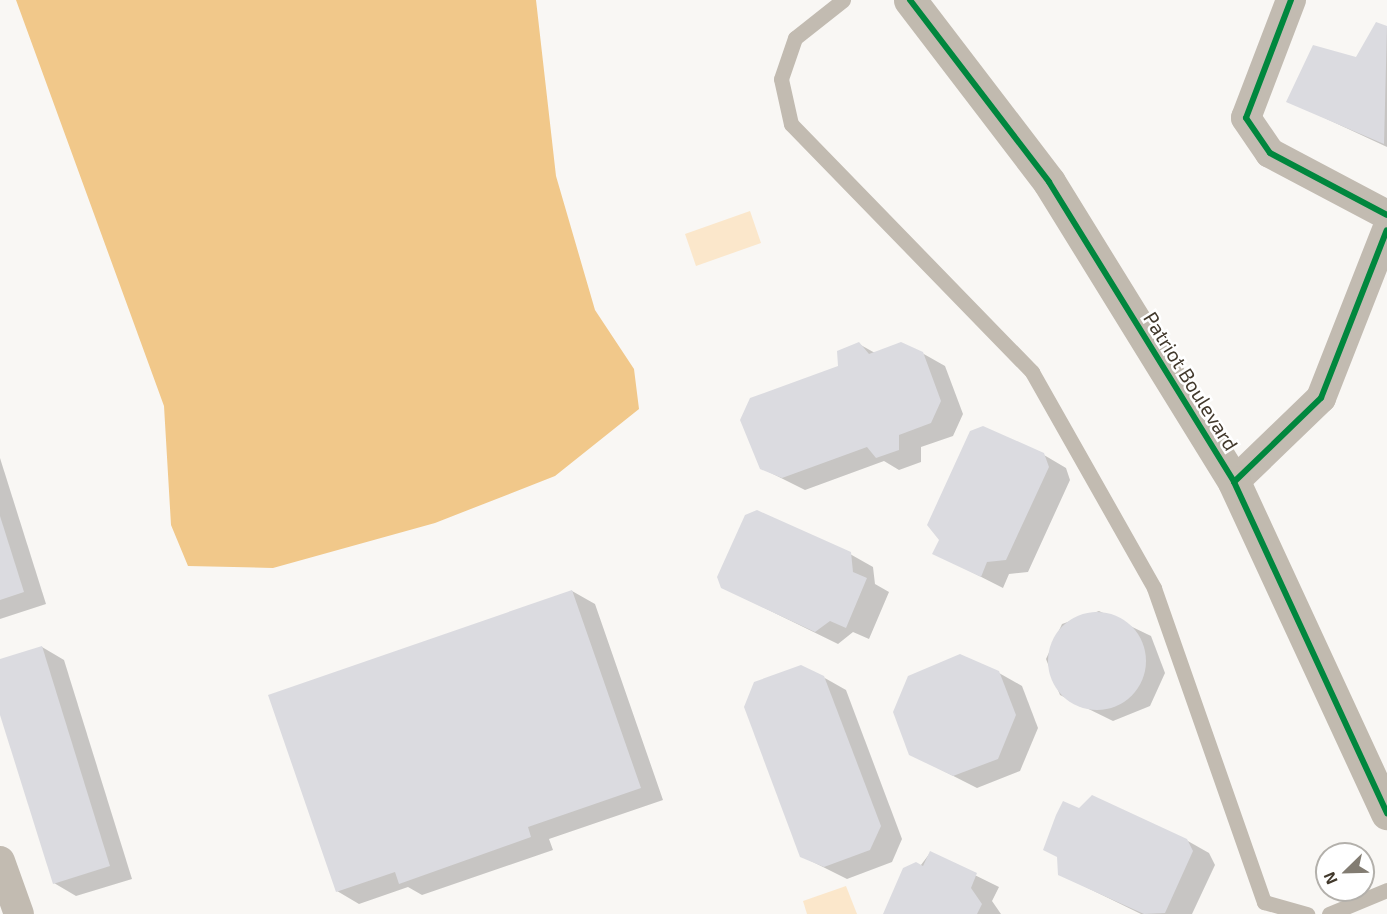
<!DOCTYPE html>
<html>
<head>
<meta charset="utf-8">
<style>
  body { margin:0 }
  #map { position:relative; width:1387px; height:914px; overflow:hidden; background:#f9f7f4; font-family:"Exo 2",sans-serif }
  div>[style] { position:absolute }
  .green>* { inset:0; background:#fbe7cb }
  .water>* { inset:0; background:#f1c88a }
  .shadow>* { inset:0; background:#0003 }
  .building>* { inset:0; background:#dbdbe0 }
  .round { border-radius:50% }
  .lane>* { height:15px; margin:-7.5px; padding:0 7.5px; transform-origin:7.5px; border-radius:7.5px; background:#c2bbb1 }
  .street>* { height:30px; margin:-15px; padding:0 15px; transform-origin:15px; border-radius:15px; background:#c2bbb1 }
  .secondary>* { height:33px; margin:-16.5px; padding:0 16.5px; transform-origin:16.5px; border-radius:16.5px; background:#c1baaf }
  .cycleway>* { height:6px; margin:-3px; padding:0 3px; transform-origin:3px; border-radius:3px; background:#00873e }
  span { translate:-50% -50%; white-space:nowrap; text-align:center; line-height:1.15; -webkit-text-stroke:5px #fff; paint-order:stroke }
  .street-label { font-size:20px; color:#42392c }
  .north { position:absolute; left:1315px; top:842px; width:60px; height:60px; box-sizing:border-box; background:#fff; border:2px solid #b3b0ab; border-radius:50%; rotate:247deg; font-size:16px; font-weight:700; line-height:24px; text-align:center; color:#42392c }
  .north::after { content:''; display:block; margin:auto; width:21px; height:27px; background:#827c72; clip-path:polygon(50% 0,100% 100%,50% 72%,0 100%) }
</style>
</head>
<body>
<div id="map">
  <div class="green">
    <div style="clip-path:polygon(750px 211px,761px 243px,696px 266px,685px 234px)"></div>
    <div style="clip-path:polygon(846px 886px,857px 914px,807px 914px,803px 901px)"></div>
  </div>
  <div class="water">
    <div style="clip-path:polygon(16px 0,536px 0,556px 176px,595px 310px,634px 369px,639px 409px,555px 476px,435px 523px,273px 568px,188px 566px,171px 525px,164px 406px)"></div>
  </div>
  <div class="shadow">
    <div style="clip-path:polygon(1377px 24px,1387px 28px,1387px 147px,1288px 101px,1356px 58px)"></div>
    <div style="clip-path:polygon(859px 344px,875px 353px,922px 353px,945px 366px,963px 414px,953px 436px,921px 447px,921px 462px,899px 470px,884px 461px,805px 490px,761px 468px)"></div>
    <div style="clip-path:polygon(1044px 455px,1066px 468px,1070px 480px,1028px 572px,1009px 574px,1003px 588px,934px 553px)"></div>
    <div style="clip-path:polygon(0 458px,46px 604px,0 619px)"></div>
    <div style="clip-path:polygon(850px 554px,873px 567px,875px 584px,889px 592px,869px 639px,853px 632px,838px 644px,722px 587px)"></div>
    <div style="clip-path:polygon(572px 591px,595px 604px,663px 800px,549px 839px,553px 850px,422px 895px,408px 887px,359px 904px,337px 891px)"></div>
    <div style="clip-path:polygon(1099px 611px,1151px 636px,1165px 673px,1150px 706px,1113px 721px,1060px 695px,1046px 659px,1062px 624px)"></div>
    <div style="clip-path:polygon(42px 647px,64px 660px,132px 879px,76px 896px,54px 883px,0 710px,0 660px)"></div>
    <div style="clip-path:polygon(999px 673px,1022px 686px,1038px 728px,1020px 771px,977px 788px,910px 754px)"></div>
    <div style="clip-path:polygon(823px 677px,846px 690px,902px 839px,892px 862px,847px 879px,801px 856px)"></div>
    <div style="clip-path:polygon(1080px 810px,1186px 840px,1209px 853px,1215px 865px,1192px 914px,1141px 914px,1059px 874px,1059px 857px)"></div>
    <div style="clip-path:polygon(930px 853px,999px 887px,992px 901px,1001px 914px,884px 914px)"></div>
  </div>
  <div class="building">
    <div style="clip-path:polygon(1376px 22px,1387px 26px,1384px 144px,1286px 102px,1313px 45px,1356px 57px)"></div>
    <div style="clip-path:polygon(859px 342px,869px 354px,901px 342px,923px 352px,941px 401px,931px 423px,899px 435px,899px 450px,876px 458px,867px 447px,782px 478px,760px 469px,740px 420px,750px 398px,838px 366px,837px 351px)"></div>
    <div style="clip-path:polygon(983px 426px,1044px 453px,1049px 467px,1006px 560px,987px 562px,981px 577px,932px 554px,939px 540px,927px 525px,970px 431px)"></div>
    <div style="clip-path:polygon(757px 510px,851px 552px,853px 572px,867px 578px,846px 628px,830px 621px,815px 632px,721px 588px,717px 577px,745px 515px)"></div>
    <div style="clip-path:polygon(0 516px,24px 592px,0 600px)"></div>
    <div style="clip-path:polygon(572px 590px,641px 788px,528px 827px,531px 837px,399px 884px,395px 872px,336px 892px,268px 695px)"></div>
    <div class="round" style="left:1048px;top:612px;width:98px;height:98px"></div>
    <div style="clip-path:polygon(42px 646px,110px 866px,53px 884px,0 715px,0 659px)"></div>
    <div style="clip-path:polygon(960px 654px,999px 671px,1016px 715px,998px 759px,953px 776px,909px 755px,893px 712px,908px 676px)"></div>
    <div style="clip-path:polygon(801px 665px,824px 676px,881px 826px,870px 850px,824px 867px,800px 857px,744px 707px,754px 682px)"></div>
    <div style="clip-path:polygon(1092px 795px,1187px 839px,1193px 851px,1165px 913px,1144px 914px,1058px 875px,1057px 857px,1043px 850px,1056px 815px,1063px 801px,1079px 808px)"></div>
    <div style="clip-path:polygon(930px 851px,977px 873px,971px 888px,982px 904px,977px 914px,883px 914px,903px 868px,916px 862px,923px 866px)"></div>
  </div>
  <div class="lane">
    <div style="left:843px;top:0;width:61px;rotate:141.6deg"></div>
    <div style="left:795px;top:38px;width:43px;rotate:108.9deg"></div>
    <div style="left:781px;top:79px;width:46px;rotate:77.5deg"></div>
    <div style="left:791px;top:124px;width:346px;rotate:45.8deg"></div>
    <div style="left:1032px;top:372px;width:248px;rotate:60.5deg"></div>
    <div style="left:1154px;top:588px;width:333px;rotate:70.7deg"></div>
    <div style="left:1264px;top:902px;width:45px;rotate:15.6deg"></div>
    <div style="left:1329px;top:914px;width:63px;rotate:-22.5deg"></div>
  </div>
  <div class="street">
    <div style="left:1291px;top:0;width:126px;rotate:110.9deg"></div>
    <div style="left:1246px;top:118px;width:42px;rotate:55.6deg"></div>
    <div style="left:1270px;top:153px;width:132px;rotate:27.9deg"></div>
    <div style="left:1234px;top:482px;width:121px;rotate:-44deg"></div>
    <div style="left:1321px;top:398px;width:180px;rotate:-68.6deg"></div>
    <div style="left:0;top:861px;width:56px;rotate:70.3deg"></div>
  </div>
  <div class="secondary">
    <div style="left:910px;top:0;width:229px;rotate:52.6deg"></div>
    <div style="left:1049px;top:182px;width:352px;rotate:58.3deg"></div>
    <div style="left:1234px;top:482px;width:365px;rotate:65.2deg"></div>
  </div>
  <div class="cycleway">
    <div style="left:910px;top:0;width:229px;rotate:52.6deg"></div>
    <div style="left:1049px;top:182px;width:352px;rotate:58.3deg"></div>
    <div style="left:1234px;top:482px;width:365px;rotate:65.2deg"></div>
    <div style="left:1291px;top:0;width:126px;rotate:110.9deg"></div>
    <div style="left:1246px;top:118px;width:42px;rotate:55.6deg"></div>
    <div style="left:1270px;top:153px;width:132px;rotate:27.9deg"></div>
    <div style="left:1234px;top:482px;width:121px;rotate:-44deg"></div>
    <div style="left:1321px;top:398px;width:180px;rotate:-68.6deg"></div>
  </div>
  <div class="street-label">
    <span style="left:1191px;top:381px;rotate:58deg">Patriot Boulevard</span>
  </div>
  <div class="north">N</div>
</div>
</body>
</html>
